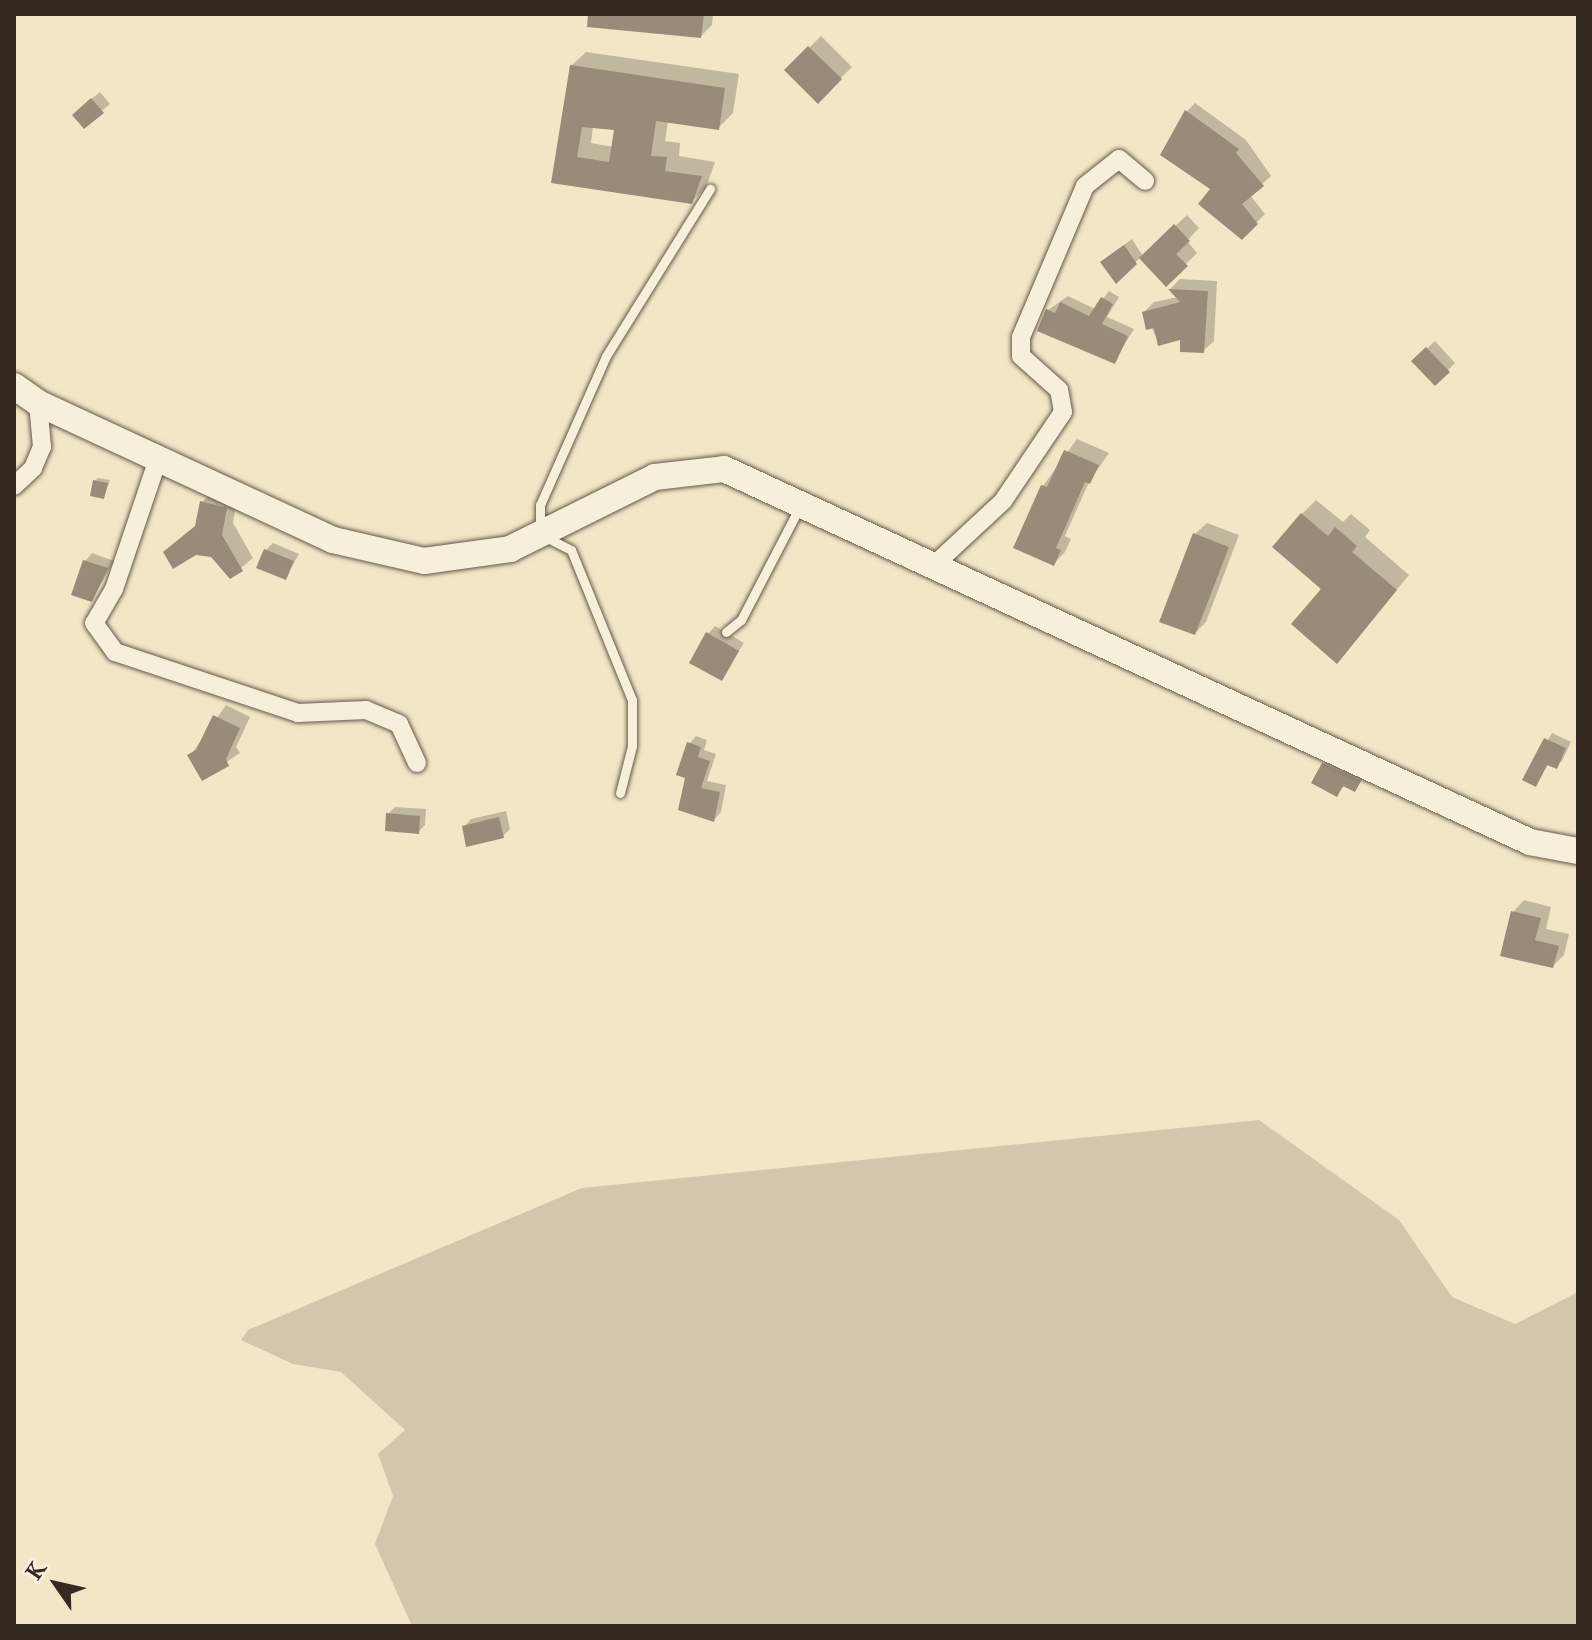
<!DOCTYPE html>
<html>
<head>
<meta charset="utf-8">
<style>
  body { margin:0 }
  #map { position:relative; width:1592px; height:1640px; overflow:hidden; background:#f1e7c6; font-family:"IM FELL French Canon",serif }
  div>[style] { position:absolute }
  .green>* { inset:0; background:#d1c7aa }
  .shadow>* { inset:0; background:#0003 }
  .building>* { inset:0; background:#978c77 }
  .roads { filter:drop-shadow(0 0 2px #64594b) drop-shadow(0 0 2px #64594b) }
  .lane>* { height:9px; margin:-4.5px; padding:0 4.5px; transform-origin:4.5px; border-radius:4.5px; background:#f6efda }
  .street>* { height:18px; margin:-9px; padding:0 9px; transform-origin:9px; border-radius:9px; background:#f6efda }
  .secondary>* { height:26px; margin:-13px; padding:0 13px; transform-origin:13px; border-radius:13px; background:#f6efda }
  span { translate:-50% -50%; white-space:nowrap; text-align:center; line-height:1.15; -webkit-text-stroke:7px #f6efda; paint-order:stroke }
  .frame { position:absolute; inset:0; border:16px solid #352a22; pointer-events:none }
  .north { position:absolute; left:16px; top:1544px; width:80px; height:80px; -webkit-text-stroke:6px #f6efda; paint-order:stroke; rotate:304deg; font-size:22px; font-weight:700; line-height:32px; text-align:center; color:#352a22 }
  .north::after { content:''; display:block; margin:auto; width:28px; height:36px; background:#352a22; clip-path:polygon(50% 0,100% 100%,50% 72%,0 100%) }
</style>
</head>
<body>
<div id="map">
  <div class="green">
    <div style="clip-path:polygon(1259px 1120px,1399px 1220px,1452px 1297px,1515px 1324px,1578px 1292px,1578px 1626px,412px 1626px,375px 1544px,393px 1496px,378px 1454px,405px 1430px,341px 1372px,293px 1364px,241px 1340px,248px 1330px,582px 1188px)"></div>
  </div>
  <div class="shadow">
    <div style="clip-path:polygon(590px 14px,713px 14px,712px 25px,701px 36px)"></div>
    <div style="clip-path:polygon(821px 36px,852px 67px,818px 101px,787px 70px)"></div>
    <div style="clip-path:polygon(evenodd,586px 52px,739px 74px,733px 113px,718px 128px,668px 121px,665px 141px,680px 143px,679px 156px,715px 162px,706px 187px,691px 202px,553px 181px,571px 66px,586px 52px,593px 126px,617px 128px,614px 147px,591px 143px,593px 126px)"></div>
    <div style="clip-path:polygon(100px 92px,110px 104px,84px 126px,81px 108px)"></div>
    <div style="clip-path:polygon(1195px 103px,1246px 140px,1271px 176px,1250px 195px,1265px 214px,1242px 237px,1213px 189px,1186px 112px)"></div>
    <div style="clip-path:polygon(1187px 215px,1199px 228px,1187px 241px,1197px 253px,1166px 284px,1141px 257px,1116px 281px,1102px 262px,1110px 255px,1132px 239px,1143px 256px)"></div>
    <div style="clip-path:polygon(1180px 279px,1217px 281px,1214px 341px,1203px 351px,1182px 337px,1159px 343px,1144px 312px,1154px 302px,1178px 297px,1170px 289px)"></div>
    <div style="clip-path:polygon(1109px 291px,1119px 297px,1107px 317px,1134px 329px,1114px 362px,1048px 310px,1068px 296px,1095px 309px)"></div>
    <div style="clip-path:polygon(1435px 341px,1455px 363px,1435px 383px,1414px 361px)"></div>
    <div style="clip-path:polygon(1077px 439px,1109px 453px,1089px 482px,1065px 536px,1071px 539px,1065px 552px,1053px 564px,1043px 486px)"></div>
    <div style="clip-path:polygon(98px 478px,110px 480px,104px 497px,95px 481px)"></div>
    <div style="clip-path:polygon(213px 491px,237px 497px,233px 523px,253px 558px,230px 577px,212px 555px,165px 552px,198px 524px,202px 502px)"></div>
    <div style="clip-path:polygon(1316px 500px,1343px 522px,1351px 514px,1370px 530px,1365px 537px,1409px 575px,1337px 661px,1302px 514px)"></div>
    <div style="clip-path:polygon(1207px 523px,1239px 535px,1206px 622px,1195px 633px,1195px 534px)"></div>
    <div style="clip-path:polygon(273px 543px,299px 554px,285px 578px,266px 550px)"></div>
    <div style="clip-path:polygon(92px 553px,114px 561px,92px 600px,85px 561px)"></div>
    <div style="clip-path:polygon(715px 626px,744px 643px,721px 678px,708px 634px)"></div>
    <div style="clip-path:polygon(226px 705px,250px 717px,236px 747px,240px 753px,203px 778px,190px 756px)"></div>
    <div style="clip-path:polygon(1552px 733px,1571px 742px,1562px 761px,1556px 766px,1549px 763px,1536px 785px,1525px 780px)"></div>
    <div style="clip-path:polygon(696px 736px,707px 740px,704px 750px,716px 754px,707px 781px,726px 785px,721px 812px,714px 820px,687px 777px,689px 744px)"></div>
    <div style="clip-path:polygon(1330px 757px,1366px 774px,1355px 790px,1345px 785px,1337px 794px,1323px 764px)"></div>
    <div style="clip-path:polygon(395px 807px,426px 809px,425px 825px,418px 832px,388px 814px)"></div>
    <div style="clip-path:polygon(506px 811px,510px 829px,503px 836px,464px 827px,471px 819px)"></div>
    <div style="clip-path:polygon(1524px 900px,1551px 907px,1546px 929px,1569px 934px,1564px 955px,1553px 966px,1513px 912px)"></div>
  </div>
  <div class="building">
    <div style="clip-path:polygon(588px 14px,704px 14px,701px 38px,587px 27px)"></div>
    <div style="clip-path:polygon(808px 46px,842px 79px,818px 104px,784px 70px)"></div>
    <div style="clip-path:polygon(evenodd,570px 65px,725px 88px,719px 130px,656px 121px,651px 156px,667px 157px,665px 171px,702px 176px,692px 204px,551px 183px,570px 65px,582px 127px,614px 130px,609px 162px,577px 157px,582px 127px)"></div>
    <div style="clip-path:polygon(91px 98px,104px 113px,84px 129px,72px 115px)"></div>
    <div style="clip-path:polygon(1185px 110px,1239px 149px,1236px 153px,1264px 186px,1242px 204px,1258px 224px,1242px 240px,1198px 204px,1210px 189px,1160px 155px)"></div>
    <div style="clip-path:polygon(1174px 224px,1190px 241px,1176px 254px,1188px 266px,1166px 287px,1139px 258px)"></div>
    <div style="clip-path:polygon(1124px 245px,1137px 264px,1116px 284px,1100px 262px)"></div>
    <div style="clip-path:polygon(1168px 289px,1208px 291px,1204px 353px,1180px 352px,1180px 340px,1158px 346px,1154px 328px,1146px 330px,1142px 312px,1180px 302px)"></div>
    <div style="clip-path:polygon(1101px 297px,1113px 304px,1102px 324px,1128px 336px,1115px 364px,1037px 331px,1046px 309px,1055px 313px,1060px 302px,1089px 316px)"></div>
    <div style="clip-path:polygon(1426px 347px,1450px 372px,1435px 386px,1411px 361px)"></div>
    <div style="clip-path:polygon(1064px 450px,1099px 465px,1090px 484px,1085px 482px,1056px 548px,1061px 550px,1054px 566px,1013px 548px,1041px 485px,1047px 487px)"></div>
    <div style="clip-path:polygon(93px 480px,108px 483px,104px 499px,90px 496px)"></div>
    <div style="clip-path:polygon(200px 501px,227px 508px,222px 535px,243px 571px,230px 579px,211px 557px,196px 555px,173px 569px,163px 552px,195px 526px)"></div>
    <div style="clip-path:polygon(1301px 513px,1328px 536px,1335px 527px,1357px 546px,1352px 552px,1397px 590px,1337px 664px,1291px 624px,1321px 589px,1272px 547px)"></div>
    <div style="clip-path:polygon(1193px 533px,1229px 547px,1195px 635px,1159px 622px)"></div>
    <div style="clip-path:polygon(264px 549px,294px 561px,286px 580px,256px 568px)"></div>
    <div style="clip-path:polygon(83px 560px,108px 568px,92px 602px,71px 595px)"></div>
    <div style="clip-path:polygon(706px 632px,739px 651px,722px 681px,689px 663px)"></div>
    <div style="clip-path:polygon(213px 715px,240px 728px,226px 759px,229px 766px,202px 781px,187px 755px,196px 750px)"></div>
    <div style="clip-path:polygon(1544px 738px,1566px 748px,1557px 769px,1547px 765px,1536px 787px,1522px 780px)"></div>
    <div style="clip-path:polygon(687px 742px,701px 747px,698px 757px,710px 761px,701px 788px,720px 792px,714px 822px,678px 810px,685px 778px,676px 775px)"></div>
    <div style="clip-path:polygon(1322px 763px,1361px 781px,1355px 792px,1343px 786px,1337px 797px,1311px 783px)"></div>
    <div style="clip-path:polygon(386px 813px,420px 816px,419px 834px,385px 831px)"></div>
    <div style="clip-path:polygon(499px 817px,504px 838px,466px 847px,462px 826px)"></div>
    <div style="clip-path:polygon(1511px 911px,1541px 918px,1535px 940px,1559px 946px,1553px 968px,1500px 956px)"></div>
  </div>
  <div class="roads">
    <div class="lane">
      <div style="left:726px;top:632px;width:19px;rotate:-39deg"></div>
      <div style="left:741px;top:620px;width:128px;rotate:-62.6deg"></div>
      <div style="left:620px;top:793px;width:49px;rotate:-75.7deg"></div>
      <div style="left:632px;top:746px;width:46px;rotate:-90deg"></div>
      <div style="left:632px;top:700px;width:162px;rotate:-112.1deg"></div>
      <div style="left:571px;top:550px;width:35px;rotate:-153deg"></div>
      <div style="left:540px;top:534px;width:29px;rotate:-90deg"></div>
      <div style="left:540px;top:505px;width:163px;rotate:-66.1deg"></div>
      <div style="left:606px;top:356px;width:197px;rotate:-58.1deg"></div>
    </div>
    <div class="street">
      <div style="left:158px;top:459px;width:137px;rotate:108.7deg"></div>
      <div style="left:114px;top:589px;width:39px;rotate:120deg"></div>
      <div style="left:94px;top:623px;width:36px;rotate:54deg"></div>
      <div style="left:115px;top:652px;width:193px;rotate:18.4deg"></div>
      <div style="left:298px;top:713px;width:68px;rotate:-2.5deg"></div>
      <div style="left:366px;top:710px;width:36px;rotate:23deg"></div>
      <div style="left:399px;top:724px;width:43px;rotate:65.2deg"></div>
      <div style="left:14px;top:486px;width:26px;rotate:-43deg"></div>
      <div style="left:33px;top:468px;width:23px;rotate:-67deg"></div>
      <div style="left:42px;top:447px;width:44px;rotate:-95.2deg"></div>
      <div style="left:932px;top:567px;width:97px;rotate:-42.9deg"></div>
      <div style="left:1003px;top:501px;width:107px;rotate:-56deg"></div>
      <div style="left:1063px;top:412px;width:22px;rotate:-100deg"></div>
      <div style="left:1059px;top:390px;width:51px;rotate:-138.2deg"></div>
      <div style="left:1021px;top:356px;width:19px;rotate:-90deg"></div>
      <div style="left:1021px;top:337px;width:164px;rotate:-67deg"></div>
      <div style="left:1085px;top:186px;width:43px;rotate:-38.5deg"></div>
      <div style="left:1119px;top:159px;width:34px;rotate:40deg"></div>
    </div>
    <div class="secondary">
      <div style="left:14px;top:386px;width:29px;rotate:35deg"></div>
      <div style="left:38px;top:403px;width:325px;rotate:24.9deg"></div>
      <div style="left:333px;top:540px;width:93px;rotate:13deg"></div>
      <div style="left:424px;top:561px;width:87px;rotate:-7.9deg"></div>
      <div style="left:510px;top:549px;width:162px;rotate:-26.4deg"></div>
      <div style="left:655px;top:477px;width:69px;rotate:-6.6deg"></div>
      <div style="left:724px;top:469px;width:888px;rotate:24.83deg"></div>
      <div style="left:1530px;top:842px;width:49px;rotate:10.6deg"></div>
    </div>
  </div>
  <div class="frame"></div>
  <div class="north">K</div>
</div>
</body>
</html>
